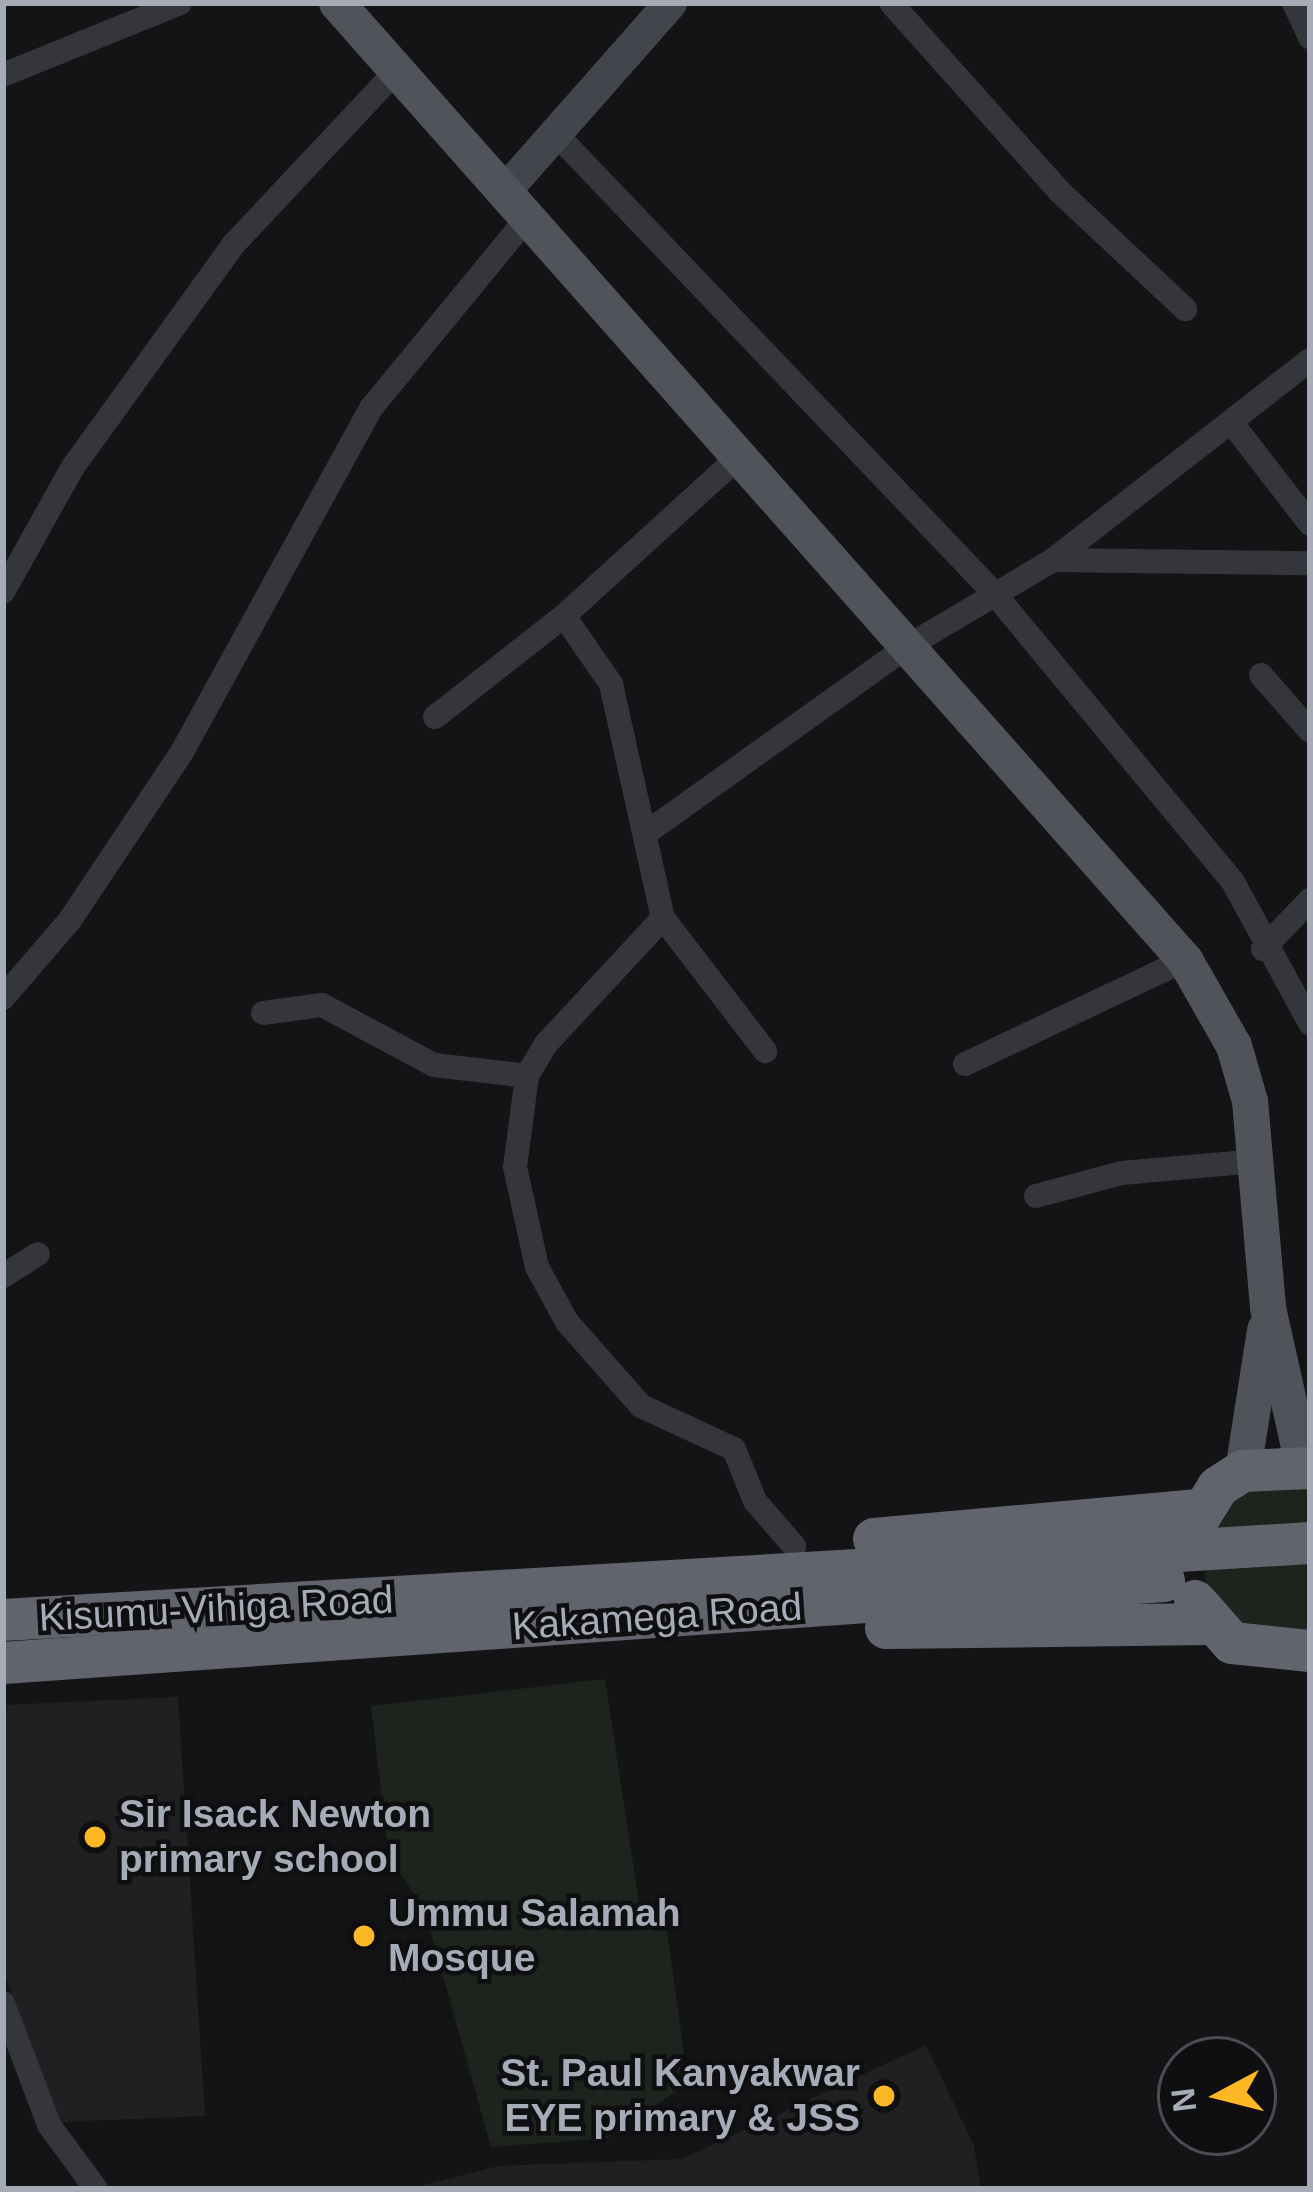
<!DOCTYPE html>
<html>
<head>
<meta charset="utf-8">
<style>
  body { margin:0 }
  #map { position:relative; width:1313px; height:2192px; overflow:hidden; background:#141416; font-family:Helvetica,sans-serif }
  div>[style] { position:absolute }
  .built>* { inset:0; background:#202023 }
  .green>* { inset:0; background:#1c241d }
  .street>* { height:24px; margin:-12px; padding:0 12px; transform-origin:12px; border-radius:12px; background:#35363c }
  .secondary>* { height:33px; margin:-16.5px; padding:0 16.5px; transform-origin:16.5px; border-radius:16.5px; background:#43454c }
  .primary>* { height:36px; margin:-18px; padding:0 18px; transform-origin:18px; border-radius:18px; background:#51535b }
  .highway>* { height:42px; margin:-21px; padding:0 21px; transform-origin:21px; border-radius:21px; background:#61646d }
  .highway-bridge>* { height:42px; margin:-21px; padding:0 21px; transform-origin:21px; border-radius:21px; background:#61646d }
  .dots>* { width:33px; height:33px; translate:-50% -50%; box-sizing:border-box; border:6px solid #0f0f11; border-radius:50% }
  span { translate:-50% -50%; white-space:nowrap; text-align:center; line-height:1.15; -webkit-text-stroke:9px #0f0f11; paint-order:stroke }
  .street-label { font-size:39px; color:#a5abb7 }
  .poi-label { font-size:39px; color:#a5abb7; font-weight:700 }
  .left { translate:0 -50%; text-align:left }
  .right { translate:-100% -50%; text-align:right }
  .frame { position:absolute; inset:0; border:6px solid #a5abb7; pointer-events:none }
  .north { position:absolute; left:1157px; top:2036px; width:120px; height:120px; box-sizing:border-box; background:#0f0f11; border:3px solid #4b4d53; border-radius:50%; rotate:263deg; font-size:33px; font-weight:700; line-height:48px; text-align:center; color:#a5abb7 }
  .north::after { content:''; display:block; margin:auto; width:42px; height:54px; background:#feb725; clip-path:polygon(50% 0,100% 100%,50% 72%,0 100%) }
</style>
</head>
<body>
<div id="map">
  <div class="built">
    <div style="clip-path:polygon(178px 1697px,205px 2116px,59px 2122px,3px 1970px,3px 1705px)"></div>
    <div style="clip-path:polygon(926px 2045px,974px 2146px,981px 2189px,409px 2189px,498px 2166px,682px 2159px)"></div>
  </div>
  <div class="green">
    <div style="clip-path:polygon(1247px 1485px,1310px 1485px,1310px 1635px,1242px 1630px,1206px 1594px,1203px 1533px)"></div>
    <div style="clip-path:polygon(605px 1679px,639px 1903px,667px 1930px,688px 2083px,608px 2138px,491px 2147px,424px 1908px,389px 1857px,371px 1706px)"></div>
  </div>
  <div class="street">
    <div style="left:891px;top:3px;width:252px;rotate:48.2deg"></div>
    <div style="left:1059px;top:191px;width:173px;rotate:43.1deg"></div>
    <div style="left:1294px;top:3px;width:38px;rotate:65deg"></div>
    <div style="left:3px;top:75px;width:191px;rotate:-22.1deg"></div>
    <div style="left:557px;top:135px;width:633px;rotate:46.34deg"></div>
    <div style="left:994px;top:593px;width:375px;rotate:50.4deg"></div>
    <div style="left:1233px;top:882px;width:161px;rotate:61.4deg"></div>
    <div style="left:1231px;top:422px;width:129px;rotate:52.2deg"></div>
    <div style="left:743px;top:453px;width:242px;rotate:137.7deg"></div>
    <div style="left:564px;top:616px;width:83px;rotate:55.3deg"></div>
    <div style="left:611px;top:684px;width:240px;rotate:77.5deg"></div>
    <div style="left:663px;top:918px;width:172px;rotate:132.9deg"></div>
    <div style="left:546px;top:1044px;width:37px;rotate:121deg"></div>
    <div style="left:527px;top:1076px;width:92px;rotate:97.5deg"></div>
    <div style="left:515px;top:1167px;width:102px;rotate:77.6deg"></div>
    <div style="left:537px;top:1267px;width:63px;rotate:61.4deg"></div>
    <div style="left:567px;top:1322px;width:112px;rotate:48.6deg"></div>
    <div style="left:641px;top:1406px;width:102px;rotate:24.8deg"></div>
    <div style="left:734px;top:1449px;width:56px;rotate:68deg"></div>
    <div style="left:755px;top:1501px;width:60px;rotate:49.1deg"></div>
    <div style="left:1053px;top:560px;width:257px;rotate:0.7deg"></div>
    <div style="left:3px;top:592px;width:143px;rotate:-60.8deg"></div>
    <div style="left:73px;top:467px;width:274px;rotate:-54.2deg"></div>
    <div style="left:233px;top:245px;width:241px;rotate:-46.8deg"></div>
    <div style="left:1261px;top:675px;width:74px;rotate:48.8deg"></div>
    <div style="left:435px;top:717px;width:164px;rotate:-38.1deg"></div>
    <div style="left:646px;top:833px;width:324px;rotate:-35.5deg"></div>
    <div style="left:910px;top:645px;width:166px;rotate:-30.7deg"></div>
    <div style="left:1053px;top:560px;width:326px;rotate:-37.9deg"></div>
    <div style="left:663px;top:918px;width:168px;rotate:52.5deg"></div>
    <div style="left:1263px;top:949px;width:68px;rotate:-46.2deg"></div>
    <div style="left:3px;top:998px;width:103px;rotate:-49.3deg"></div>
    <div style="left:70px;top:920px;width:202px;rotate:-56.3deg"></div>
    <div style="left:182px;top:752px;width:394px;rotate:-61.2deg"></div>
    <div style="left:372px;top:407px;width:247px;rotate:-50.6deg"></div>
    <div style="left:263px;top:1013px;width:60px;rotate:-7.7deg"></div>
    <div style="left:322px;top:1005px;width:127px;rotate:28.2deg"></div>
    <div style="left:434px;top:1065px;width:94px;rotate:6.7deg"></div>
    <div style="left:965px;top:1064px;width:243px;rotate:-25.3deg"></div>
    <div style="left:1036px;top:1196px;width:89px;rotate:-15deg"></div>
    <div style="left:1122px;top:1173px;width:136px;rotate:-5.1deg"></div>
    <div style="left:3px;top:1276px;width:41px;rotate:-32.2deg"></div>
    <div style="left:3px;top:2003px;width:130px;rotate:69.3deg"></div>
    <div style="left:49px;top:2125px;width:79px;rotate:53.7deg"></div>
  </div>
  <div class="secondary">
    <div style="left:504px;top:191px;width:251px;rotate:-48.6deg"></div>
  </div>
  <div class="primary">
    <div style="left:337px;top:3px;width:1279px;rotate:48.46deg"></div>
    <div style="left:1185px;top:960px;width:99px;rotate:60.3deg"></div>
    <div style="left:1234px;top:1046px;width:57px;rotate:73.8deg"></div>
    <div style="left:1250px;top:1101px;width:208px;rotate:85deg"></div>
    <div style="left:1268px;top:1308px;width:161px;rotate:77.4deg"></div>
    <div style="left:1243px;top:1471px;width:143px;rotate:-81.1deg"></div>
  </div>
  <div class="highway">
    <div style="left:1189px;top:1534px;width:55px;rotate:-58.3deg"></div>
    <div style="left:1218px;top:1487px;width:30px;rotate:-33deg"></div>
    <div style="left:1243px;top:1471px;width:67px;rotate:-2.6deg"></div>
    <div style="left:874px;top:1539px;width:326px;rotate:-5.1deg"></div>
    <div style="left:1195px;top:1601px;width:56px;rotate:48.6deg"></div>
    <div style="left:1232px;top:1643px;width:78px;rotate:5.9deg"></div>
    <div style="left:3px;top:1620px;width:1162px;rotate:-3.35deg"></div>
    <div style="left:886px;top:1628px;width:323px;rotate:-0.7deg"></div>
    <div style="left:3px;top:1663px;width:1164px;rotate:-4.04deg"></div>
  </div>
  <div class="highway-bridge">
    <div style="left:1163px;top:1552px;width:147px;rotate:-3.5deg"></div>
  </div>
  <div class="dots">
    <div style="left:95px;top:1837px;background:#feb725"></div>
    <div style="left:364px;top:1936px;background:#feb725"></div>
    <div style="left:884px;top:2096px;background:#feb725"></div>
  </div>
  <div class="street-label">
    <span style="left:216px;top:1609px;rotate:-3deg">Kisumu-Vihiga Road</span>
    <span style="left:657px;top:1617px;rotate:-4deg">Kakamega Road</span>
  </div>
  <div class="poi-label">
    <span class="left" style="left:119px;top:1837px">Sir Isack Newton<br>primary school</span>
    <span class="left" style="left:388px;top:1936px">Ummu Salamah<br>Mosque</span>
    <span class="right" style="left:860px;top:2096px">St. Paul Kanyakwar<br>EYE primary &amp; JSS</span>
  </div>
  <div class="frame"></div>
  <div class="north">N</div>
</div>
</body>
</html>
